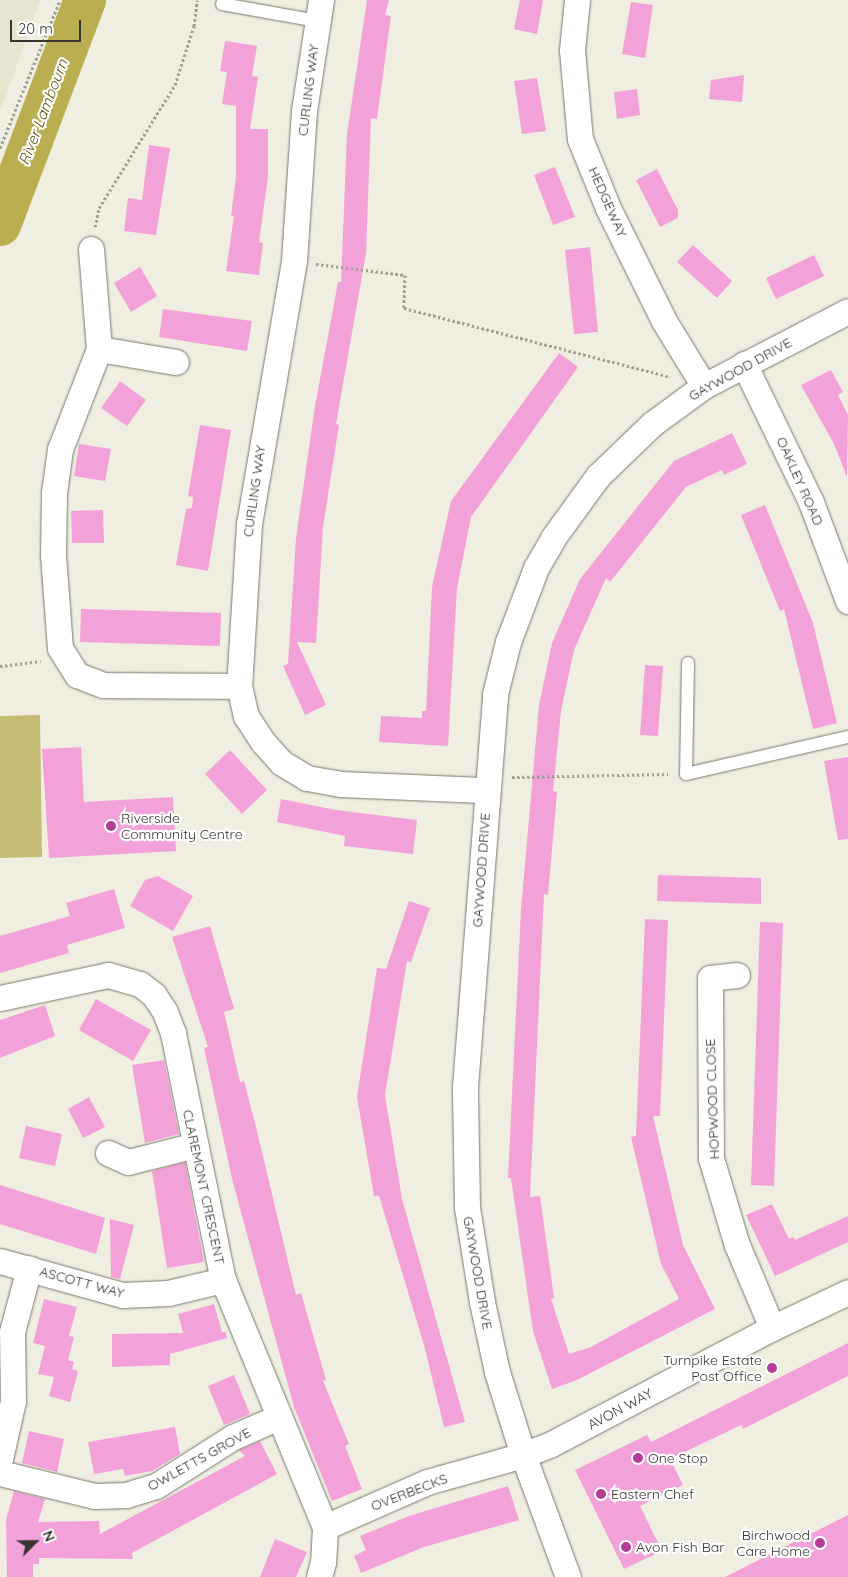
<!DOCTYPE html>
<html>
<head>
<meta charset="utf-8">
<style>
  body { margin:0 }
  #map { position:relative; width:848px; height:1577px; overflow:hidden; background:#efeee0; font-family:Quicksand,sans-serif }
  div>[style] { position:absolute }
  .built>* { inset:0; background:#e7e5cf }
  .green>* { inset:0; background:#c5bc75 }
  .river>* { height:42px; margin:-21px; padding:0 21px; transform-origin:21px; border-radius:21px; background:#baaf50 }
  .building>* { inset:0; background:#f3a2d9 }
  .path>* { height:3px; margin-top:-1.5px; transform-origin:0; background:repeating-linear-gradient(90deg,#a09f95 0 2.5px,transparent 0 5px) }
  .roads { filter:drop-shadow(0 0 1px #78776a) drop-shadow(0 0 1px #78776a) }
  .service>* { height:12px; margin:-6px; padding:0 6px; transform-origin:6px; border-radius:6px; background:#fff }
  .minor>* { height:25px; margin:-12.5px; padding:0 12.5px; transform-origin:12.5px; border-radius:12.5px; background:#fff }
  .dots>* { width:14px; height:14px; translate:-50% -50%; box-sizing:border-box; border:2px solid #fff; border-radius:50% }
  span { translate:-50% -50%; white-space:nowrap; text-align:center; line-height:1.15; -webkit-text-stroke:4.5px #fff; paint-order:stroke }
  .street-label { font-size:14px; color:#363530 }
  .poi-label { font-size:14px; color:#363530 }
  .left { translate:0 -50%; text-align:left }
  .right { translate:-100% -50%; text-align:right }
  .water-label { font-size:15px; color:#5c5409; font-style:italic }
  .north { position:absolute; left:10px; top:1517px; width:50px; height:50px; -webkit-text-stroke:4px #fff; paint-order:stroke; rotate:67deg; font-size:14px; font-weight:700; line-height:20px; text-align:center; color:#363530 }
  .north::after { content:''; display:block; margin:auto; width:18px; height:22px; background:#363530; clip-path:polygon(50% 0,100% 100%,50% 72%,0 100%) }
  .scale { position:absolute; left:10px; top:20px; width:71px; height:22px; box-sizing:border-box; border:2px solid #363530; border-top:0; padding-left:6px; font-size:15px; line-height:18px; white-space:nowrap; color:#363530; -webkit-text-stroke:4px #fff; paint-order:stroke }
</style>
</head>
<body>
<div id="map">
  <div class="built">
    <div style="clip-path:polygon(0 0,40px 0,0 112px)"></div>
  </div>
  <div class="green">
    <div style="clip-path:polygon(40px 715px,42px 857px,0 858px,0 716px)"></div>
  </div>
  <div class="river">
    <div style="left:0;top:225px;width:241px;rotate:-69.3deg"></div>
  </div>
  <div class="building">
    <div style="clip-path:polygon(367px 0,389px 0,385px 15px,391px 16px,377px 119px,371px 118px,366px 253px,336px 424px,339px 425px,323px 527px,316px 643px,297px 642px,326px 705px,305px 715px,283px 666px,288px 664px,296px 538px,315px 406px,338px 282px,341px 282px,347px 134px)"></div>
    <div style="clip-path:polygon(520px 0,543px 0,537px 34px,514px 29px)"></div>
    <div style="clip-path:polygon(631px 2px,653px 5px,645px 58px,622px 54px)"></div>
    <div style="clip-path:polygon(225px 41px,257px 46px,252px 76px,258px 77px,250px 129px,268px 129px,268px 177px,259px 242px,263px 243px,259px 275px,226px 271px,234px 216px,231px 216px,236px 177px,236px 106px,222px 104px,227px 72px,220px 71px)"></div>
    <div style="clip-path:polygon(744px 75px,742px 102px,709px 99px,711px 80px)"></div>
    <div style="clip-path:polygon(537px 78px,546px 131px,522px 134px,514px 81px)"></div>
    <div style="clip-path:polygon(637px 89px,640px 115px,617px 119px,614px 92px)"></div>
    <div style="clip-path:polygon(149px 145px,170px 148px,156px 235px,124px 231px,128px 198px,142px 200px)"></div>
    <div style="clip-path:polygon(555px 167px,575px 217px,553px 225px,534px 175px)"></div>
    <div style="clip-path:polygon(657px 169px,678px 210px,678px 218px,660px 227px,636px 180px)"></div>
    <div style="clip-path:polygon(693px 245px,732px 281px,717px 298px,677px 262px)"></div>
    <div style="clip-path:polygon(590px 247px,598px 332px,574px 334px,565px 250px)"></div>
    <div style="clip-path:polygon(814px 255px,824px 276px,776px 299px,766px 278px)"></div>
    <div style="clip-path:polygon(140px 267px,157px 296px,131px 312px,114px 283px)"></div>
    <div style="clip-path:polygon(163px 309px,252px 321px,247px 351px,159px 337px)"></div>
    <div style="clip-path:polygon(559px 353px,578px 367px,471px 517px,457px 588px,448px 746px,379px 742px,381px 716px,422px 718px,422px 711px,426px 711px,432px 587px,451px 501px)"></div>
    <div style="clip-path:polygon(831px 370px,843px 392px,838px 395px,848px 415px,847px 477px,834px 444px,801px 385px)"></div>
    <div style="clip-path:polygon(120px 381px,146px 400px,127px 426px,101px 408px)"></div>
    <div style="clip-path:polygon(200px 425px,231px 430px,208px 571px,176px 565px,186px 509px,192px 508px,193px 497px,188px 496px)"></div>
    <div style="clip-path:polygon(732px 433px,747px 464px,724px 475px,722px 470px,686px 487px,610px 582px,606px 578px,574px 650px,561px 711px,553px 791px,557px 792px,548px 895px,544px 894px,530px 1197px,540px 1196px,554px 1298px,551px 1299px,569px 1354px,591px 1347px,679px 1299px,661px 1264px,631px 1137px,636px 1136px,645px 919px,668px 920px,660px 1116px,653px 1116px,683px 1245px,715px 1309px,577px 1380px,552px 1389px,533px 1331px,511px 1178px,508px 1178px,521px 909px,539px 705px,552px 643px,580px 579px,674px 461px)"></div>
    <div style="clip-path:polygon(79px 444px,111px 449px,105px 481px,74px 476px)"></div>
    <div style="clip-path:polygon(765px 505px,813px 623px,837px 723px,813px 729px,784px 609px,780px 611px,741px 515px)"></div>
    <div style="clip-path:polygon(103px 510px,104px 543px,72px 543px,71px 511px)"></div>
    <div style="clip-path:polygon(81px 609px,221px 613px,220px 646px,80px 642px)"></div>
    <div style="clip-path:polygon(645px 665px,663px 666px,658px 736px,640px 735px)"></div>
    <div style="clip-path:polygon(81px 747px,84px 802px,173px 797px,176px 851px,49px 858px,42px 749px)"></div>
    <div style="clip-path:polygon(230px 750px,267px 790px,242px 814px,205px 774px)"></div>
    <div style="clip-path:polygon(848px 757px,848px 839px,838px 840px,824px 761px)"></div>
    <div style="clip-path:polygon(281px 799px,336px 810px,417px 820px,413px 854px,344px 846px,345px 836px,277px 822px)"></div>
    <div style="clip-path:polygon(658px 875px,761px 878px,761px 904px,657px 901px)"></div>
    <div style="clip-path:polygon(158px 876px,193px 896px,173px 931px,130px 906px,145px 880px)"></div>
    <div style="clip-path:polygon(114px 889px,125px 928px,67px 945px,69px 953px,0 973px,0 936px,70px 916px,66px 903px)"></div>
    <div style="clip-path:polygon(409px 901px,430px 908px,411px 962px,407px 961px,385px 1095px,402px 1199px,465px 1422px,444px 1427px,424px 1345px,379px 1196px,374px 1196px,357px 1097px,377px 968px,386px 969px)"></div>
    <div style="clip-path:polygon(760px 922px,783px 923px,774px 1186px,751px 1185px)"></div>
    <div style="clip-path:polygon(210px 926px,234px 1009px,224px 1012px,240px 1082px,244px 1081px,256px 1127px,296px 1295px,301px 1293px,326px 1380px,323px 1381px,349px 1444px,345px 1446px,362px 1489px,332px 1501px,294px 1407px,232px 1179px,204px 1048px,208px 1047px,172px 937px)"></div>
    <div style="clip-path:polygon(96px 999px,151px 1030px,133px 1061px,79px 1030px)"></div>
    <div style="clip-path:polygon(45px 1005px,55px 1036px,0 1058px,0 1020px)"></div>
    <div style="clip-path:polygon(164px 1060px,179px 1134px,145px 1143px,132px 1065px)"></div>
    <div style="clip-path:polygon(89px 1097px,105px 1127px,83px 1138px,68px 1109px)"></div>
    <div style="clip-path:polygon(26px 1126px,62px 1134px,55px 1166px,19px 1158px)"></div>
    <div style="clip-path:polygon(185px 1162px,204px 1262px,167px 1268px,152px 1171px)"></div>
    <div style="clip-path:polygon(0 1185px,105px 1218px,96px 1254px,0 1224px)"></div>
    <div style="clip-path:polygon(772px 1204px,789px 1239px,793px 1237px,795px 1240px,848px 1216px,848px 1242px,775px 1276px,746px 1215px)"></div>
    <div style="clip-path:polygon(110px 1219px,134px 1225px,120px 1279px,111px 1277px)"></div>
    <div style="clip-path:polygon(44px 1299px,77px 1307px,69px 1336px,74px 1337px,68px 1360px,74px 1362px,72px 1369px,78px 1371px,70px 1402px,49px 1396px,54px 1377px,38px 1374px,45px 1346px,33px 1343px)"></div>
    <div style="clip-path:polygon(214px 1304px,222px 1332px,226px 1332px,227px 1338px,170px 1354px,170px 1365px,112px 1367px,112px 1334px,183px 1333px,178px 1314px)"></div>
    <div style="clip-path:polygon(848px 1343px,848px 1376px,743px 1429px,741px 1425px,670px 1459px,683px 1485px,640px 1506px,662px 1551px,624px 1569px,575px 1470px,647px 1435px,651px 1442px)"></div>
    <div style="clip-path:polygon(234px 1375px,250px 1414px,224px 1425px,208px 1386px)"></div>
    <div style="clip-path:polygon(175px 1427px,180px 1454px,152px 1471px,125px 1476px,123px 1469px,94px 1474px,88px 1442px)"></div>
    <div style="clip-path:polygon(29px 1431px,64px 1439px,57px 1472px,22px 1463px)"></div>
    <div style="clip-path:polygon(260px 1441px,277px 1474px,132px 1553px,133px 1559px,39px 1558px,39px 1564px,33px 1564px,33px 1577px,7px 1577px,6px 1520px,14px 1491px,45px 1499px,38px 1522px,99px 1521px,100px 1534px,245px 1456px,239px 1450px)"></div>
    <div style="clip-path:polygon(508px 1486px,519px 1520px,424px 1547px,361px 1573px,354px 1556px,366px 1550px,360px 1536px,409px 1516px)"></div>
    <div style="clip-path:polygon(848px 1515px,848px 1577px,725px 1577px)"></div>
    <div style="clip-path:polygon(275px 1539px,307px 1552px,296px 1577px,260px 1577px)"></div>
  </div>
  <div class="path">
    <div style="left:0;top:148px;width:160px;rotate:-67.9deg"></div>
    <div style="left:95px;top:227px;width:19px;rotate:-78deg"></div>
    <div style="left:99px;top:208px;width:145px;rotate:-58.3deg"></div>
    <div style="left:175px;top:85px;width:62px;rotate:-72.1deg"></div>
    <div style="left:194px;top:26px;width:26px;rotate:-83deg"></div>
    <div style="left:316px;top:264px;width:90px;rotate:7deg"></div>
    <div style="left:405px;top:275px;width:33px;rotate:92deg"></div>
    <div style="left:404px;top:308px;width:275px;rotate:14.5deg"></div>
    <div style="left:0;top:666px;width:41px;rotate:-7deg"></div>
    <div style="left:512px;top:777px;width:156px;rotate:-1.1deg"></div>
  </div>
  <div class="roads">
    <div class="service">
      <div style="left:222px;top:4px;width:97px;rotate:10.1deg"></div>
      <div style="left:688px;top:663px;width:111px;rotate:91deg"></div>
      <div style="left:686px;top:774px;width:166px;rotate:-12.9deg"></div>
    </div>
    <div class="minor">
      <div style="left:321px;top:0;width:112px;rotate:98.7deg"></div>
      <div style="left:304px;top:111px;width:150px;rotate:93.8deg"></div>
      <div style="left:294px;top:261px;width:267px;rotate:99.7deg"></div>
      <div style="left:249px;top:524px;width:162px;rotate:93.5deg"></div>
      <div style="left:239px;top:686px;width:31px;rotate:77deg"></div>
      <div style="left:246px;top:716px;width:31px;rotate:57deg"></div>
      <div style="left:263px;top:742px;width:28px;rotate:48deg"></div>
      <div style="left:282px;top:763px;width:29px;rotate:31deg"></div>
      <div style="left:307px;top:778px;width:35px;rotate:10deg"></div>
      <div style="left:341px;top:784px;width:146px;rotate:2.4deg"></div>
      <div style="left:577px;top:0;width:50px;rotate:95.7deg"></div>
      <div style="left:572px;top:50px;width:89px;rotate:84.9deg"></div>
      <div style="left:580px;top:139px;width:74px;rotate:67.9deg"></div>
      <div style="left:608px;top:208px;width:126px;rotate:63.6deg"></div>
      <div style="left:664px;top:321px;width:76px;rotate:58.4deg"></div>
      <div style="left:91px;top:249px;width:100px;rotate:85.4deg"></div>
      <div style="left:99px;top:349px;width:107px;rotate:111.3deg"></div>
      <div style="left:60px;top:449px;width:44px;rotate:97.8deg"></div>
      <div style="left:54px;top:493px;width:62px;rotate:90.9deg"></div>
      <div style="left:53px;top:555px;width:93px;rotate:85.7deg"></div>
      <div style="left:60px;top:648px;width:32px;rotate:58deg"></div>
      <div style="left:77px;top:675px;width:28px;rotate:21deg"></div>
      <div style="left:103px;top:685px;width:136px;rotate:0.4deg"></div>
      <div style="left:99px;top:349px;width:78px;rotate:9.6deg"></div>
      <div style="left:744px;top:364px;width:153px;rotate:64.1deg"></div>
      <div style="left:811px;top:502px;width:106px;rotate:69.5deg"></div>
      <div style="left:737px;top:975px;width:27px;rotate:174deg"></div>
      <div style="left:710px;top:978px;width:180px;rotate:89.7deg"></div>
      <div style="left:711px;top:1158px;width:91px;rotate:73.4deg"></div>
      <div style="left:737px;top:1245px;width:90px;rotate:67.1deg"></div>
      <div style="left:0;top:998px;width:110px;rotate:-12deg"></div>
      <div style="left:108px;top:975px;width:33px;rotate:16deg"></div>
      <div style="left:140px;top:984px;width:18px;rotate:38deg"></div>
      <div style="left:154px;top:995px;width:20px;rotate:57deg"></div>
      <div style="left:165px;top:1012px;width:22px;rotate:69deg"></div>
      <div style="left:173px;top:1033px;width:252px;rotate:78.6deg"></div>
      <div style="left:223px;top:1280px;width:267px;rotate:67.6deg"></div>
      <div style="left:325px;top:1527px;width:35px;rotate:93deg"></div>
      <div style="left:323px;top:1562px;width:16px;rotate:105deg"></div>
      <div style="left:108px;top:1153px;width:22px;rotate:24deg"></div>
      <div style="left:128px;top:1162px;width:69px;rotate:-14.2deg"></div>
      <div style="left:0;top:1261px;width:128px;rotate:15.5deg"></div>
      <div style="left:123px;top:1295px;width:45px;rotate:-2.5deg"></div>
      <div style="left:168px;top:1293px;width:57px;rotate:-13.3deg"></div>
      <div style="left:0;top:1459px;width:59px;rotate:-77.4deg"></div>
      <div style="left:13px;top:1401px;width:69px;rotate:-90.8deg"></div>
      <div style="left:12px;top:1332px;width:66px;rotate:-75.1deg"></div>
      <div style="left:0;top:1473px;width:98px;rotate:13.6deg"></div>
      <div style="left:95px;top:1496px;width:31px;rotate:-2deg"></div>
      <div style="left:126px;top:1495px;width:31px;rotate:-17deg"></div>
      <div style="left:156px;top:1486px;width:91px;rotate:-32.5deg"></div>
      <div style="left:233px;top:1437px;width:50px;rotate:-23.5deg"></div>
      <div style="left:325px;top:1527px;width:111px;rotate:-23.8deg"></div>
      <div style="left:427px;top:1482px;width:100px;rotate:-15.7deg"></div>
      <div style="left:523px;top:1455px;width:30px;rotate:-21deg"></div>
      <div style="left:551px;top:1444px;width:250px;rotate:-27.7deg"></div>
      <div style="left:772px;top:1328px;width:84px;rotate:-25.3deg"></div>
      <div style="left:568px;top:1577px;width:130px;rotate:-110.2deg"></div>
      <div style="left:523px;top:1455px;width:87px;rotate:-107.4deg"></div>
      <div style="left:497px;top:1372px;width:72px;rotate:-102.1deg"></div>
      <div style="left:482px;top:1302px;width:96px;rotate:-99deg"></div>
      <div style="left:467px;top:1207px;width:120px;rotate:-91deg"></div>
      <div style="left:465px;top:1087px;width:394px;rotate:-85.6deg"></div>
      <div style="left:495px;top:694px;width:54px;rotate:-76deg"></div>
      <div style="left:508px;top:642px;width:79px;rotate:-69.3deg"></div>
      <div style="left:536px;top:568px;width:34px;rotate:-60deg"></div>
      <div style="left:553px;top:538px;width:77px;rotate:-54deg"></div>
      <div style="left:598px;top:476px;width:75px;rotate:-43.9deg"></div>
      <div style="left:652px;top:424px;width:64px;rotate:-36.2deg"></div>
      <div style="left:704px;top:386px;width:162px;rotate:-27.5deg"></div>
    </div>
  </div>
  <div class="dots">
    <div style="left:111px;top:826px;background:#b43e95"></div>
    <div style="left:772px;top:1368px;background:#b43e95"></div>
    <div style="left:638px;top:1458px;background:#b43e95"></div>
    <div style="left:601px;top:1494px;background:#b43e95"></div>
    <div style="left:820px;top:1543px;background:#b43e95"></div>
    <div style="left:626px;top:1547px;background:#b43e95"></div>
  </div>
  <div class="street-label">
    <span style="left:308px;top:90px;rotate:-83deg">CURLING WAY</span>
    <span style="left:608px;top:202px;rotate:66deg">HEDGEWAY</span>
    <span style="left:740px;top:369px;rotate:-29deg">GAYWOOD DRIVE</span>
    <span style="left:800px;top:481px;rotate:66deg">OAKLEY ROAD</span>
    <span style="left:254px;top:491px;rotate:-82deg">CURLING WAY</span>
    <span style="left:481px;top:870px;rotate:-86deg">GAYWOOD DRIVE</span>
    <span style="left:712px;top:1099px;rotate:-92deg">HOPWOOD CLOSE</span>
    <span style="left:204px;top:1187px;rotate:78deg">CLAREMONT CRESCENT</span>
    <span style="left:478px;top:1273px;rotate:80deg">GAYWOOD DRIVE</span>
    <span style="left:82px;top:1282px;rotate:15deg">ASCOTT WAY</span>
    <span style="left:620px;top:1409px;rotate:-28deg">AVON WAY</span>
    <span style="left:199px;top:1459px;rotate:-29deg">OWLETTS GROVE</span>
    <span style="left:409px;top:1492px;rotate:-21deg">OVERBECKS</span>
  </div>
  <div class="poi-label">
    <span class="left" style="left:121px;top:826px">Riverside<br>Community Centre</span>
    <span class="right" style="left:762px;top:1368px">Turnpike Estate<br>Post Office</span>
    <span class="left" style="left:648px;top:1458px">One Stop</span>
    <span class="left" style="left:611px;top:1494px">Eastern Chef</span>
    <span class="right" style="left:810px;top:1543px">Birchwood<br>Care Home</span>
    <span class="left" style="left:636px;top:1547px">Avon Fish Bar</span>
  </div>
  <div class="water-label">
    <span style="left:43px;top:112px;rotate:-69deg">River Lambourn</span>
  </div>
  <div class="north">N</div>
  <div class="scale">20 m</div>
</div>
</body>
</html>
